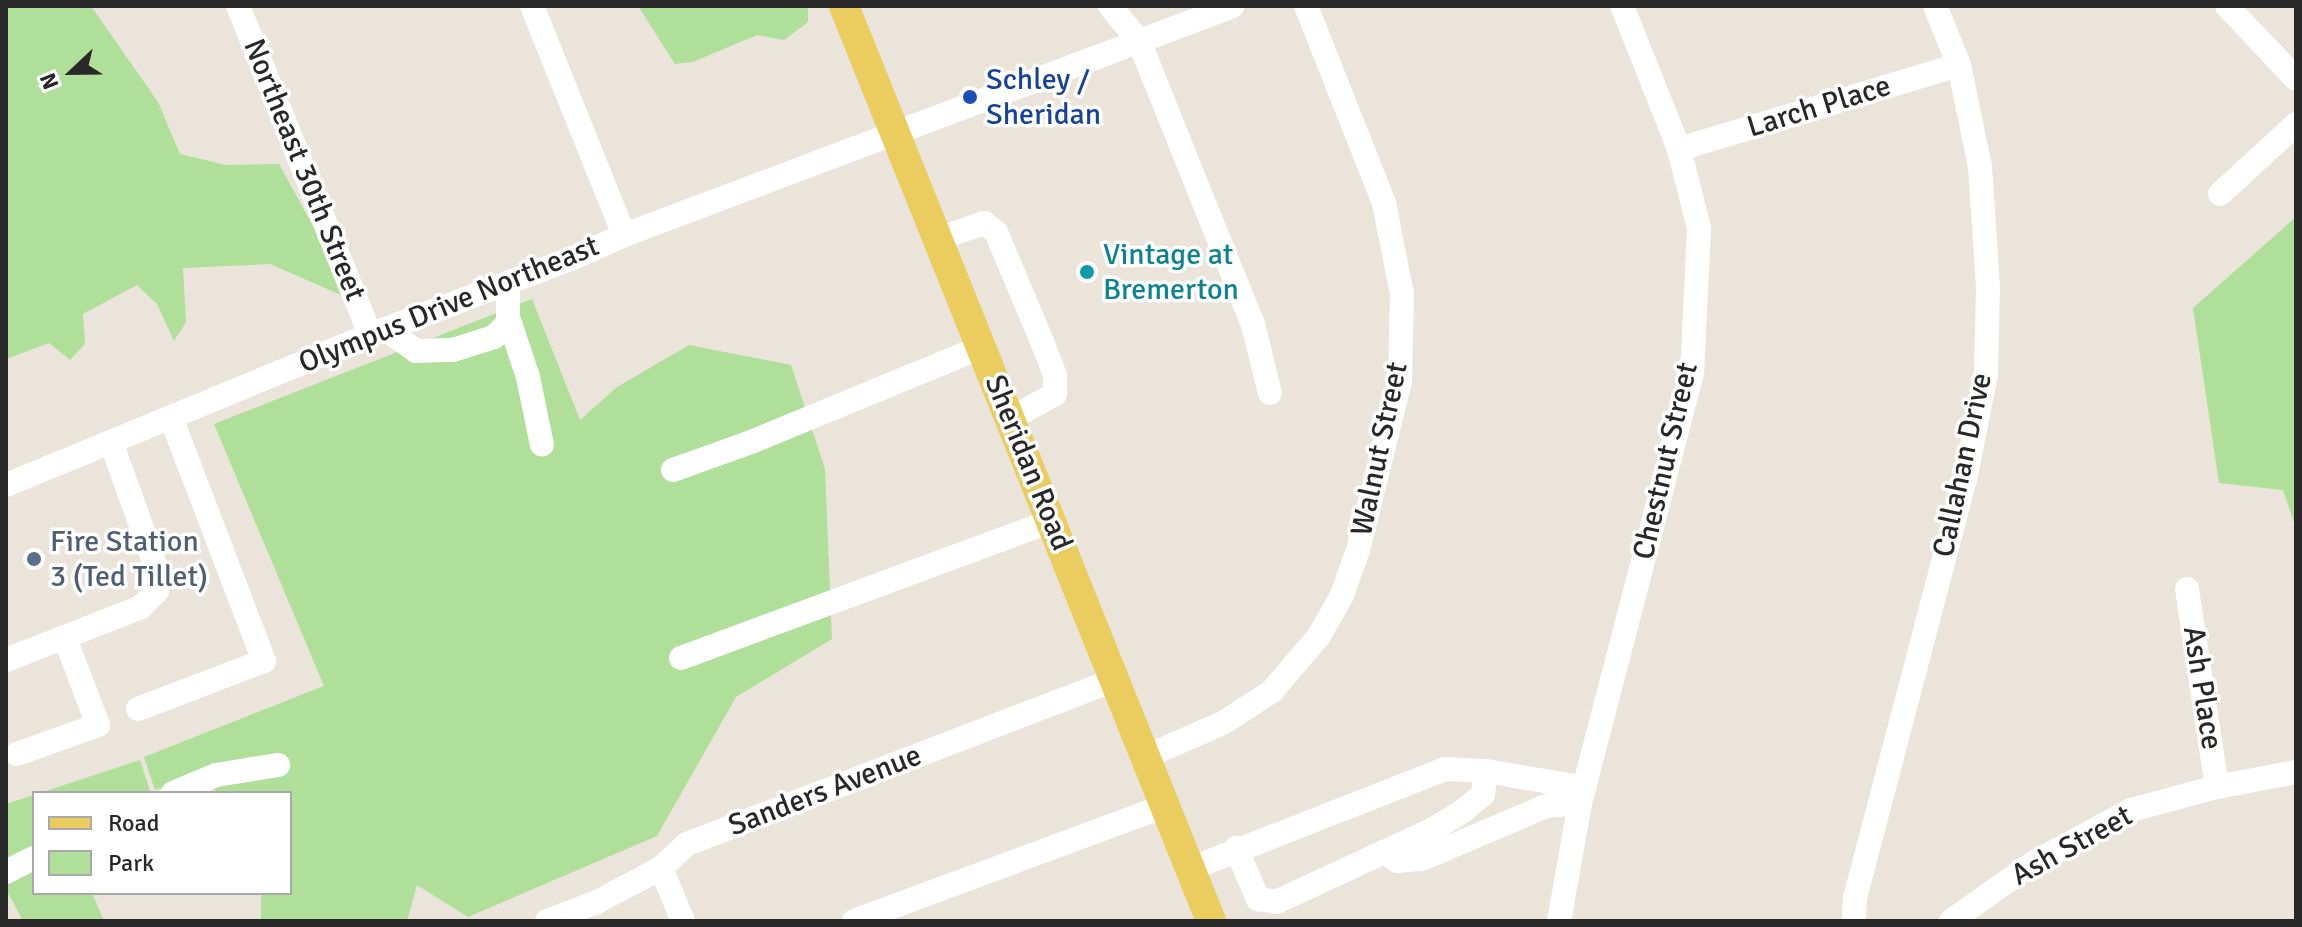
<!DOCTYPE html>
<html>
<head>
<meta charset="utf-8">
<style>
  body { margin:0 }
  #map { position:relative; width:2302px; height:927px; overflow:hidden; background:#eae4da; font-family:Signika,sans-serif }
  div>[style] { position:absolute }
  .green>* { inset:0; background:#afdf98 }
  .minor>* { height:24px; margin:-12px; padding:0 12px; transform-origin:12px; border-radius:12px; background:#fff }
  .major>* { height:30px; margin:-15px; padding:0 15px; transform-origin:15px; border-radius:15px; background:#eacc5f }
  .dots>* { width:22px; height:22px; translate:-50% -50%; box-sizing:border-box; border:4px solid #fff; border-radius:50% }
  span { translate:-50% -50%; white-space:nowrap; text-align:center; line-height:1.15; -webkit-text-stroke:7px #fff; paint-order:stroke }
  .transit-label { font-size:30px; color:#164399 }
  .left { translate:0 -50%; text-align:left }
  .street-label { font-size:30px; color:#282828 }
  .culture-label { font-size:30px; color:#0d838f }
  .service-label { font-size:30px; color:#4e5e75 }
  .frame { position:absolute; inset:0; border:8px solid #282828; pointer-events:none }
  .legend { position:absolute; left:32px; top:791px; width:260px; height:104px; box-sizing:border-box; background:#fff; border:2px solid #a9a9a9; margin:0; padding:10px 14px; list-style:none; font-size:24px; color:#282828 }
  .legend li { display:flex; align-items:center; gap:16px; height:40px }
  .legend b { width:40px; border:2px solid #a9a9a9 }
  .north { position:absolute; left:32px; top:32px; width:80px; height:80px; -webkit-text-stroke:6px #fff; paint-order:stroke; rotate:248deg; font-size:22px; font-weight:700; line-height:32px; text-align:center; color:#282828 }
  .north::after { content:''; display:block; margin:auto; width:28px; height:36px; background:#282828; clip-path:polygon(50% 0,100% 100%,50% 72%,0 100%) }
</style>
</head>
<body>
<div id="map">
  <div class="green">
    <div style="clip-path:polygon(6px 6px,91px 6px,158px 102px,180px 154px,226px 165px,279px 164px,313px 226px,341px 295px,270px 264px,183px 268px,186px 322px,174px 341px,157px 304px,137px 285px,83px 314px,85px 344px,70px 360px,49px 343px,6px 359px)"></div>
    <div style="clip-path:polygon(638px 6px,808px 6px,808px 22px,784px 40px,757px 35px,693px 62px,675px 64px)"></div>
    <div style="clip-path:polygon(2296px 217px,2296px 528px,2283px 490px,2219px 483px,2193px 308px)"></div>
    <div style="clip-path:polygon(532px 299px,580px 420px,617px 387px,689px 345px,791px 365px,825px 469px,832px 639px,736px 697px,657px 836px,468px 917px,417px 885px,407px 921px,261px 921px,261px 893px,290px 893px,290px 793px,220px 793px,192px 778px,155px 790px,144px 757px,324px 686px,214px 424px)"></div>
    <div style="clip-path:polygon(140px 760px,150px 791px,147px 793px,40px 793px)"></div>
    <div style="clip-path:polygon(34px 795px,34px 893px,92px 893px,104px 921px,23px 921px,6px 889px,6px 804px)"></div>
  </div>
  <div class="minor">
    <div style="left:238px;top:6px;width:354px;rotate:68.1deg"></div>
    <div style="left:532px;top:6px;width:247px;rotate:68.1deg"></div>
    <div style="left:1110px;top:6px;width:45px;rotate:50.4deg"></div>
    <div style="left:1139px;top:41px;width:305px;rotate:68.1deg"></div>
    <div style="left:1253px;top:324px;width:71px;rotate:76.2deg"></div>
    <div style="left:2227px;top:6px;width:100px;rotate:46.6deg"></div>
    <div style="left:1679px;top:149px;width:292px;rotate:-16.7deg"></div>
    <div style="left:2220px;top:194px;width:103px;rotate:-42.6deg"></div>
    <div style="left:938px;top:239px;width:49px;rotate:-19.2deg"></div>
    <div style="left:984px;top:223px;width:15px;rotate:37deg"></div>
    <div style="left:996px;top:232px;width:121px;rotate:67.2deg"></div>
    <div style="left:1043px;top:344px;width:34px;rotate:69deg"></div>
    <div style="left:1055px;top:376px;width:18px;rotate:90deg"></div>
    <div style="left:1055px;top:394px;width:51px;rotate:150.9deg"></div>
    <div style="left:508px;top:317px;width:63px;rotate:71.6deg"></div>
    <div style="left:528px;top:377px;width:69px;rotate:78.4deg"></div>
    <div style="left:385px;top:329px;width:38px;rotate:35deg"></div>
    <div style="left:416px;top:351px;width:37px;rotate:-2deg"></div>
    <div style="left:453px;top:350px;width:43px;rotate:-17.6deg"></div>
    <div style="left:494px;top:337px;width:20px;rotate:-45deg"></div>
    <div style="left:508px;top:323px;width:40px;rotate:-90deg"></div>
    <div style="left:673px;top:470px;width:83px;rotate:-19.7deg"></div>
    <div style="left:751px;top:442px;width:249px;rotate:-22.4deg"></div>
    <div style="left:6px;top:485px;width:394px;rotate:-22.4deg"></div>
    <div style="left:370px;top:335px;width:217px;rotate:-20.8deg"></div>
    <div style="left:573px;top:258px;width:59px;rotate:-24deg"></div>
    <div style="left:627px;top:234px;width:647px;rotate:-20.62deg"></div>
    <div style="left:2187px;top:589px;width:200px;rotate:81.4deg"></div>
    <div style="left:681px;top:658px;width:395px;rotate:-20.3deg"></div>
    <div style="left:6px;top:660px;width:145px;rotate:-21.4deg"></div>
    <div style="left:141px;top:607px;width:23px;rotate:-45deg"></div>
    <div style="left:157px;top:591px;width:24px;rotate:-92deg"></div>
    <div style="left:156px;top:567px;width:133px;rotate:-109.8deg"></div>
    <div style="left:138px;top:709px;width:135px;rotate:-20.9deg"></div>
    <div style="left:264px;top:661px;width:261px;rotate:-110.9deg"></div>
    <div style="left:17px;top:754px;width:86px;rotate:-19.7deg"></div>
    <div style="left:98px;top:725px;width:93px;rotate:-110.8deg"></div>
    <div style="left:1145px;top:757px;width:85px;rotate:-23.6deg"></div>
    <div style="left:1223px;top:723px;width:59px;rotate:-33.1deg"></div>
    <div style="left:1272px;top:691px;width:72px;rotate:-49.5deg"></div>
    <div style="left:1319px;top:636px;width:47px;rotate:-60.7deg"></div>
    <div style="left:1342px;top:595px;width:48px;rotate:-70.4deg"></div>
    <div style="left:1358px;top:550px;width:174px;rotate:-76deg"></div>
    <div style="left:1400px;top:381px;width:87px;rotate:-88.7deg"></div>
    <div style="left:1402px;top:294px;width:93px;rotate:-101.2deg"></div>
    <div style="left:1384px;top:203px;width:212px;rotate:-111.6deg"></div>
    <div style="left:173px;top:793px;width:47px;rotate:-22.7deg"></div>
    <div style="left:216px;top:775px;width:63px;rotate:-9.2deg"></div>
    <div style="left:1236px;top:848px;width:56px;rotate:66.7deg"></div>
    <div style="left:1258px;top:899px;width:18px;rotate:9deg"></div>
    <div style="left:1276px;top:902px;width:174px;rotate:-24.8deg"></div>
    <div style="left:1434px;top:829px;width:34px;rotate:-32deg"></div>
    <div style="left:1463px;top:811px;width:26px;rotate:-40deg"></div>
    <div style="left:1483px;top:794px;width:23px;rotate:-83deg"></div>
    <div style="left:1385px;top:852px;width:15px;rotate:37deg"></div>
    <div style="left:1397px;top:861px;width:25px;rotate:-5deg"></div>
    <div style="left:1422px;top:859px;width:135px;rotate:-23.1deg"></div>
    <div style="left:1546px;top:806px;width:34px;rotate:-5deg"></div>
    <div style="left:661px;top:868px;width:57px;rotate:67.5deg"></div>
    <div style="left:1190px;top:869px;width:274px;rotate:-21.4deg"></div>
    <div style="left:1445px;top:769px;width:41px;rotate:2.8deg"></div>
    <div style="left:1486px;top:771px;width:100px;rotate:9.7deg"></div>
    <div style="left:6px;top:872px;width:31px;rotate:-27deg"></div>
    <div style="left:547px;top:921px;width:51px;rotate:-20.6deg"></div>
    <div style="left:595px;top:903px;width:75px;rotate:-27.9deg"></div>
    <div style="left:661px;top:868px;width:35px;rotate:-43deg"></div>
    <div style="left:687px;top:844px;width:457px;rotate:-21deg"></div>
    <div style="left:854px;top:921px;width:332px;rotate:-20.3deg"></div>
    <div style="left:1559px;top:921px;width:120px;rotate:-79.9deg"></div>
    <div style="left:1580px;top:803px;width:444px;rotate:-75.4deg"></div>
    <div style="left:1692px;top:373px;width:145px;rotate:-87.2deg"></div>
    <div style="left:1699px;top:228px;width:81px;rotate:-104.2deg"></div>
    <div style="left:1679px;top:149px;width:154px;rotate:-111.7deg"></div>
    <div style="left:1854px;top:921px;width:23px;rotate:-88deg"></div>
    <div style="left:1855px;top:898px;width:432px;rotate:-75.3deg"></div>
    <div style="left:1965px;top:480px;width:108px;rotate:-78.8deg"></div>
    <div style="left:1986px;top:374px;width:87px;rotate:-88.7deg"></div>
    <div style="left:1988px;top:287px;width:120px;rotate:-93.8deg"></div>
    <div style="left:1980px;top:167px;width:104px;rotate:-101.6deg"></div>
    <div style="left:1959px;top:65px;width:64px;rotate:-112.1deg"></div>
    <div style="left:1951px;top:921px;width:100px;rotate:-35.3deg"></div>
    <div style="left:2033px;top:863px;width:111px;rotate:-28.4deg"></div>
    <div style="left:2131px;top:810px;width:89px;rotate:-15deg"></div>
    <div style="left:2217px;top:787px;width:80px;rotate:-10.8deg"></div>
  </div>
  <div class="major">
    <div style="left:844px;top:6px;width:986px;rotate:68.14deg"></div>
  </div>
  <div class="dots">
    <div style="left:970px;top:97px;background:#1a4fb4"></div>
    <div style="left:1087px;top:272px;background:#0f9aa8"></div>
    <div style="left:34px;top:559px;background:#5c6f8a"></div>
  </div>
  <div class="transit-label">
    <span class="left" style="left:986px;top:97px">Schley /<br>Sheridan</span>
  </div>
  <div class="street-label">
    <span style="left:1819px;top:107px;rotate:-17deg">Larch Place</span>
    <span style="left:304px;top:170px;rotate:68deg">Northeast 30th Street</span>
    <span style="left:449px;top:305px;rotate:-22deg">Olympus Drive Northeast</span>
    <span style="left:1380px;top:449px;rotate:-78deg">Walnut Street</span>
    <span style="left:1666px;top:461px;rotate:-77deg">Chestnut Street</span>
    <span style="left:1028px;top:463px;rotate:68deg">Sheridan Road</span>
    <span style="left:1963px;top:465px;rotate:-78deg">Callahan Drive</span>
    <span style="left:2202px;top:688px;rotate:81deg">Ash Place</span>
    <span style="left:825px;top:791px;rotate:-21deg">Sanders Avenue</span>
    <span style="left:2072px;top:846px;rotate:-29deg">Ash Street</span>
  </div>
  <div class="culture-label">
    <span class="left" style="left:1103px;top:272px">Vintage at<br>Bremerton</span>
  </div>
  <div class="service-label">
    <span class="left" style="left:50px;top:559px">Fire Station<br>3 (Ted Tillet)</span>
  </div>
  <div class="frame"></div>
  <ul class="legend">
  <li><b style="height:10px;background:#eacc5f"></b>Road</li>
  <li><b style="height:22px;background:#afdf98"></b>Park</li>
  </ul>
  <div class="north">N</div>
</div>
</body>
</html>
